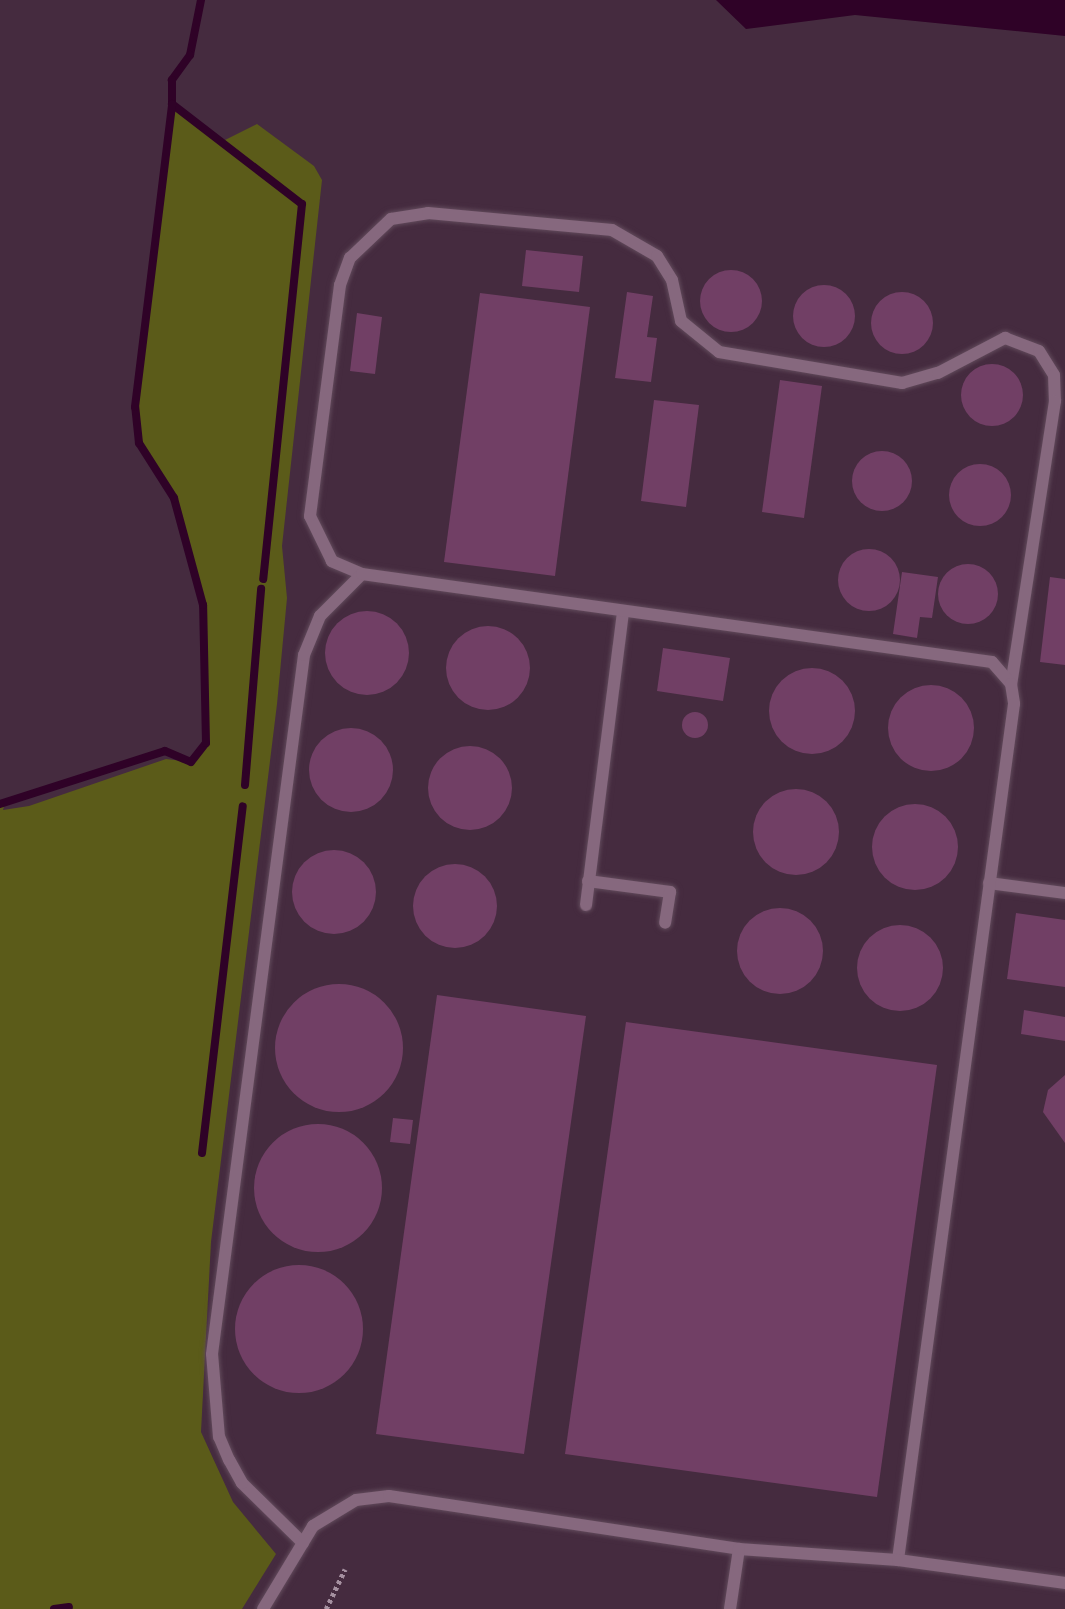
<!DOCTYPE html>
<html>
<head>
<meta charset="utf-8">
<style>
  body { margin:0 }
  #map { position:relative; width:1065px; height:1609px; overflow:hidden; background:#452b3f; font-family:"Varela Round",sans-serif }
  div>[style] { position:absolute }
  .green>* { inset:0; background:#5b5b19 }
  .water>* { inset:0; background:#2f0227 }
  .stream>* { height:8px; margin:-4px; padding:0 4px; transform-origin:4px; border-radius:4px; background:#2f0227 }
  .building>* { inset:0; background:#713f65 }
  .round { border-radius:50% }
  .path>* { height:4.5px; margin-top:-2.25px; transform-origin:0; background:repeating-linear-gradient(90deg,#a590a0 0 3.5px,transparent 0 7px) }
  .roads { filter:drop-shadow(0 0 2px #614a5b) drop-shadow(0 0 2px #614a5b) }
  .lane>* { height:12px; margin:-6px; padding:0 6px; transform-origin:6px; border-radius:6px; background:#86687e }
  span { translate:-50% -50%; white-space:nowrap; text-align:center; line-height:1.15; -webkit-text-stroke:5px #452b3f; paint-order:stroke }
</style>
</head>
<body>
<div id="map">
  <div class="green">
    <div style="clip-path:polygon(172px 104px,223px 141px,257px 124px,314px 166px,322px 180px,282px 546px,287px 598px,277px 704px,211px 1242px,201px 1432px,233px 1502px,276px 1554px,242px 1609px,0 1609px,0 804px,5px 803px,3px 810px,29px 806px,166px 759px,191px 762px,206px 743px,203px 605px,174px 498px,139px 443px,135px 407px)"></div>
  </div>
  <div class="water">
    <div style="clip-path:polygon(716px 0,1065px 0,1065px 36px,855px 15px,746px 29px)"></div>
  </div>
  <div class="stream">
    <div style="left:201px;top:0;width:56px;rotate:101.3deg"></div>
    <div style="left:190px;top:55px;width:31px;rotate:126deg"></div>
    <div style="left:172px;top:80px;width:24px;rotate:90deg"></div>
    <div style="left:172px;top:104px;width:164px;rotate:37.6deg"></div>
    <div style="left:302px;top:204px;width:377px;rotate:95.9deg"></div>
    <div style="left:245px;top:785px;width:197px;rotate:-85.3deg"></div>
    <div style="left:0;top:804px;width:173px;rotate:-17.8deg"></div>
    <div style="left:165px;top:751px;width:28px;rotate:23deg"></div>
    <div style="left:191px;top:762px;width:24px;rotate:-52deg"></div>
    <div style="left:206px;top:743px;width:138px;rotate:-91.2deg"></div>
    <div style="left:203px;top:605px;width:111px;rotate:-105.2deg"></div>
    <div style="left:174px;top:498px;width:65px;rotate:-122.5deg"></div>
    <div style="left:139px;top:443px;width:36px;rotate:-96deg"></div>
    <div style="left:135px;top:407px;width:305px;rotate:-83deg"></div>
    <div style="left:202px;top:1153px;width:349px;rotate:-83.3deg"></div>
    <div style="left:54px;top:1609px;width:15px;rotate:-8deg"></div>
  </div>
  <div class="building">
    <div style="clip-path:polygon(526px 250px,583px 256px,579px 292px,522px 286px)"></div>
    <div class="round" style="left:700px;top:270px;width:62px;height:62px"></div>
    <div class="round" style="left:793px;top:285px;width:62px;height:62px"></div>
    <div style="clip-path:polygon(627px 292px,653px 296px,647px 337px,657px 338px,651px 382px,615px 378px)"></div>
    <div class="round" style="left:871px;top:292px;width:62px;height:62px"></div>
    <div style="clip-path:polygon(480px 293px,590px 307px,555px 576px,444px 562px)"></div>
    <div style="clip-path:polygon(357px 313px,382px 317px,375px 374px,350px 371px)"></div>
    <div class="round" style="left:961px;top:364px;width:62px;height:62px"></div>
    <div style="clip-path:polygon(780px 380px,822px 386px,804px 518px,762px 512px)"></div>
    <div style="clip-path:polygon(654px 400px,699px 405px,686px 507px,641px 501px)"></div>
    <div class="round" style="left:852px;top:451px;width:60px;height:60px"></div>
    <div class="round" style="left:949px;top:464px;width:62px;height:62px"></div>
    <div class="round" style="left:838px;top:549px;width:62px;height:62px"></div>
    <div class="round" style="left:938px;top:564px;width:60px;height:60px"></div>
    <div style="clip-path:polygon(902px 572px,938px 577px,932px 618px,920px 617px,917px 638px,893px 634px)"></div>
    <div style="clip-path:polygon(1050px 577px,1065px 579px,1065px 665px,1040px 662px)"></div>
    <div class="round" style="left:325px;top:611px;width:84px;height:84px"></div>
    <div class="round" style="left:446px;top:626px;width:84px;height:84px"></div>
    <div style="clip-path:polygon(663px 648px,730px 658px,723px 701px,657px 691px)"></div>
    <div class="round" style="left:769px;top:668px;width:86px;height:86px"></div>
    <div class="round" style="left:888px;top:685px;width:86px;height:86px"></div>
    <div class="round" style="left:682px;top:712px;width:26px;height:26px"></div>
    <div class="round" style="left:309px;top:728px;width:84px;height:84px"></div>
    <div class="round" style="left:428px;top:746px;width:84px;height:84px"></div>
    <div class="round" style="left:753px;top:789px;width:86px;height:86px"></div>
    <div class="round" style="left:872px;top:804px;width:86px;height:86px"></div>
    <div class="round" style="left:292px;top:850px;width:84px;height:84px"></div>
    <div class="round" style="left:413px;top:864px;width:84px;height:84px"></div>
    <div class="round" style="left:737px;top:908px;width:86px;height:86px"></div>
    <div style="clip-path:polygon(1016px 913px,1065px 920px,1065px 987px,1007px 979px)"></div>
    <div class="round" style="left:857px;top:925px;width:86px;height:86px"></div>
    <div class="round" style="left:275px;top:984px;width:128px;height:128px"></div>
    <div style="clip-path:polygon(437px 995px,586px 1016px,524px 1454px,376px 1434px)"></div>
    <div style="clip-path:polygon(1024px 1010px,1065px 1017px,1065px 1041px,1021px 1034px)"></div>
    <div style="clip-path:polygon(626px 1022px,937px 1065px,877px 1497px,565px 1454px)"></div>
    <div style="clip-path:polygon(1065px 1075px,1065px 1143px,1043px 1112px,1048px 1090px)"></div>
    <div style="clip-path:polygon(393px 1118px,413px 1120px,410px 1144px,390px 1142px)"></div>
    <div class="round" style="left:254px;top:1124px;width:128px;height:128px"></div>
    <div class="round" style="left:235px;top:1265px;width:128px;height:128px"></div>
  </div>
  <div class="path">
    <div style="left:326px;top:1609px;width:44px;rotate:-64.6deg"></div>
  </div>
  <div class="roads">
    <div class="lane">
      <div style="left:362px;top:574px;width:33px;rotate:-157deg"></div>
      <div style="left:332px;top:561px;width:50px;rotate:-116.1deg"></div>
      <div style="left:310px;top:516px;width:233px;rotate:-82.6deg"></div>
      <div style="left:340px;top:285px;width:29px;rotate:-70deg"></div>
      <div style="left:350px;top:258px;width:57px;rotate:-43.6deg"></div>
      <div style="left:391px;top:219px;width:37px;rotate:-9deg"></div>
      <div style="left:428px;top:213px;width:185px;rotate:5.3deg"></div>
      <div style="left:612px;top:230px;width:52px;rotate:30deg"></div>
      <div style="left:657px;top:256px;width:28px;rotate:58deg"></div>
      <div style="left:672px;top:280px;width:42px;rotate:77.6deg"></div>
      <div style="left:681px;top:321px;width:49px;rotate:39.2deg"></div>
      <div style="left:719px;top:352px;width:186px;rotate:9.6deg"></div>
      <div style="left:902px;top:383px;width:37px;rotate:-16deg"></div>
      <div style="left:938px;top:373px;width:76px;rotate:-27.6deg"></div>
      <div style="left:1005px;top:338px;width:36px;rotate:21deg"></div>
      <div style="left:1039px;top:351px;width:28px;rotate:58deg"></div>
      <div style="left:1054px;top:375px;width:26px;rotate:88deg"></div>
      <div style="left:1055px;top:401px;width:286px;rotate:98.8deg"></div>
      <div style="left:588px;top:881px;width:83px;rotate:7.6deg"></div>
      <div style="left:670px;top:892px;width:31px;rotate:99deg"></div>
      <div style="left:989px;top:883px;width:77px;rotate:7.5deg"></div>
      <div style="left:586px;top:905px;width:295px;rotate:-82.8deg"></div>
      <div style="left:303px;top:1543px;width:86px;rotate:-135.5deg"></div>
      <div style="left:242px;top:1483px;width:26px;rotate:-119deg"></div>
      <div style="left:229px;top:1460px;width:25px;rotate:-113deg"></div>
      <div style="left:219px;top:1437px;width:83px;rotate:-94.8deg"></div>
      <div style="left:212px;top:1354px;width:705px;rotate:-82.5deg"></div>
      <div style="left:304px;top:655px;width:42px;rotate:-67.7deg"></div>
      <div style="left:320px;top:616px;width:59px;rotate:-45deg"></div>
      <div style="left:362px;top:574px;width:636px;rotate:7.95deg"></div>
      <div style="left:992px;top:662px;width:29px;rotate:49deg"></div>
      <div style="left:1011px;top:684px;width:20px;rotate:81deg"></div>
      <div style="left:1014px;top:704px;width:864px;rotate:97.72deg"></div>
      <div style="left:263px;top:1609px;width:97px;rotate:-58.9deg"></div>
      <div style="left:313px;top:1526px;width:50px;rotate:-31.2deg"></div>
      <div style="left:356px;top:1500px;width:33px;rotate:-7deg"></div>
      <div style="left:389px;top:1496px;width:354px;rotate:8.6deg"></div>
      <div style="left:739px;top:1549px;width:159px;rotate:4deg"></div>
      <div style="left:898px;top:1560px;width:169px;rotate:7.8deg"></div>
      <div style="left:730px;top:1609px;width:61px;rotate:-81.5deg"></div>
    </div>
  </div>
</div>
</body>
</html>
